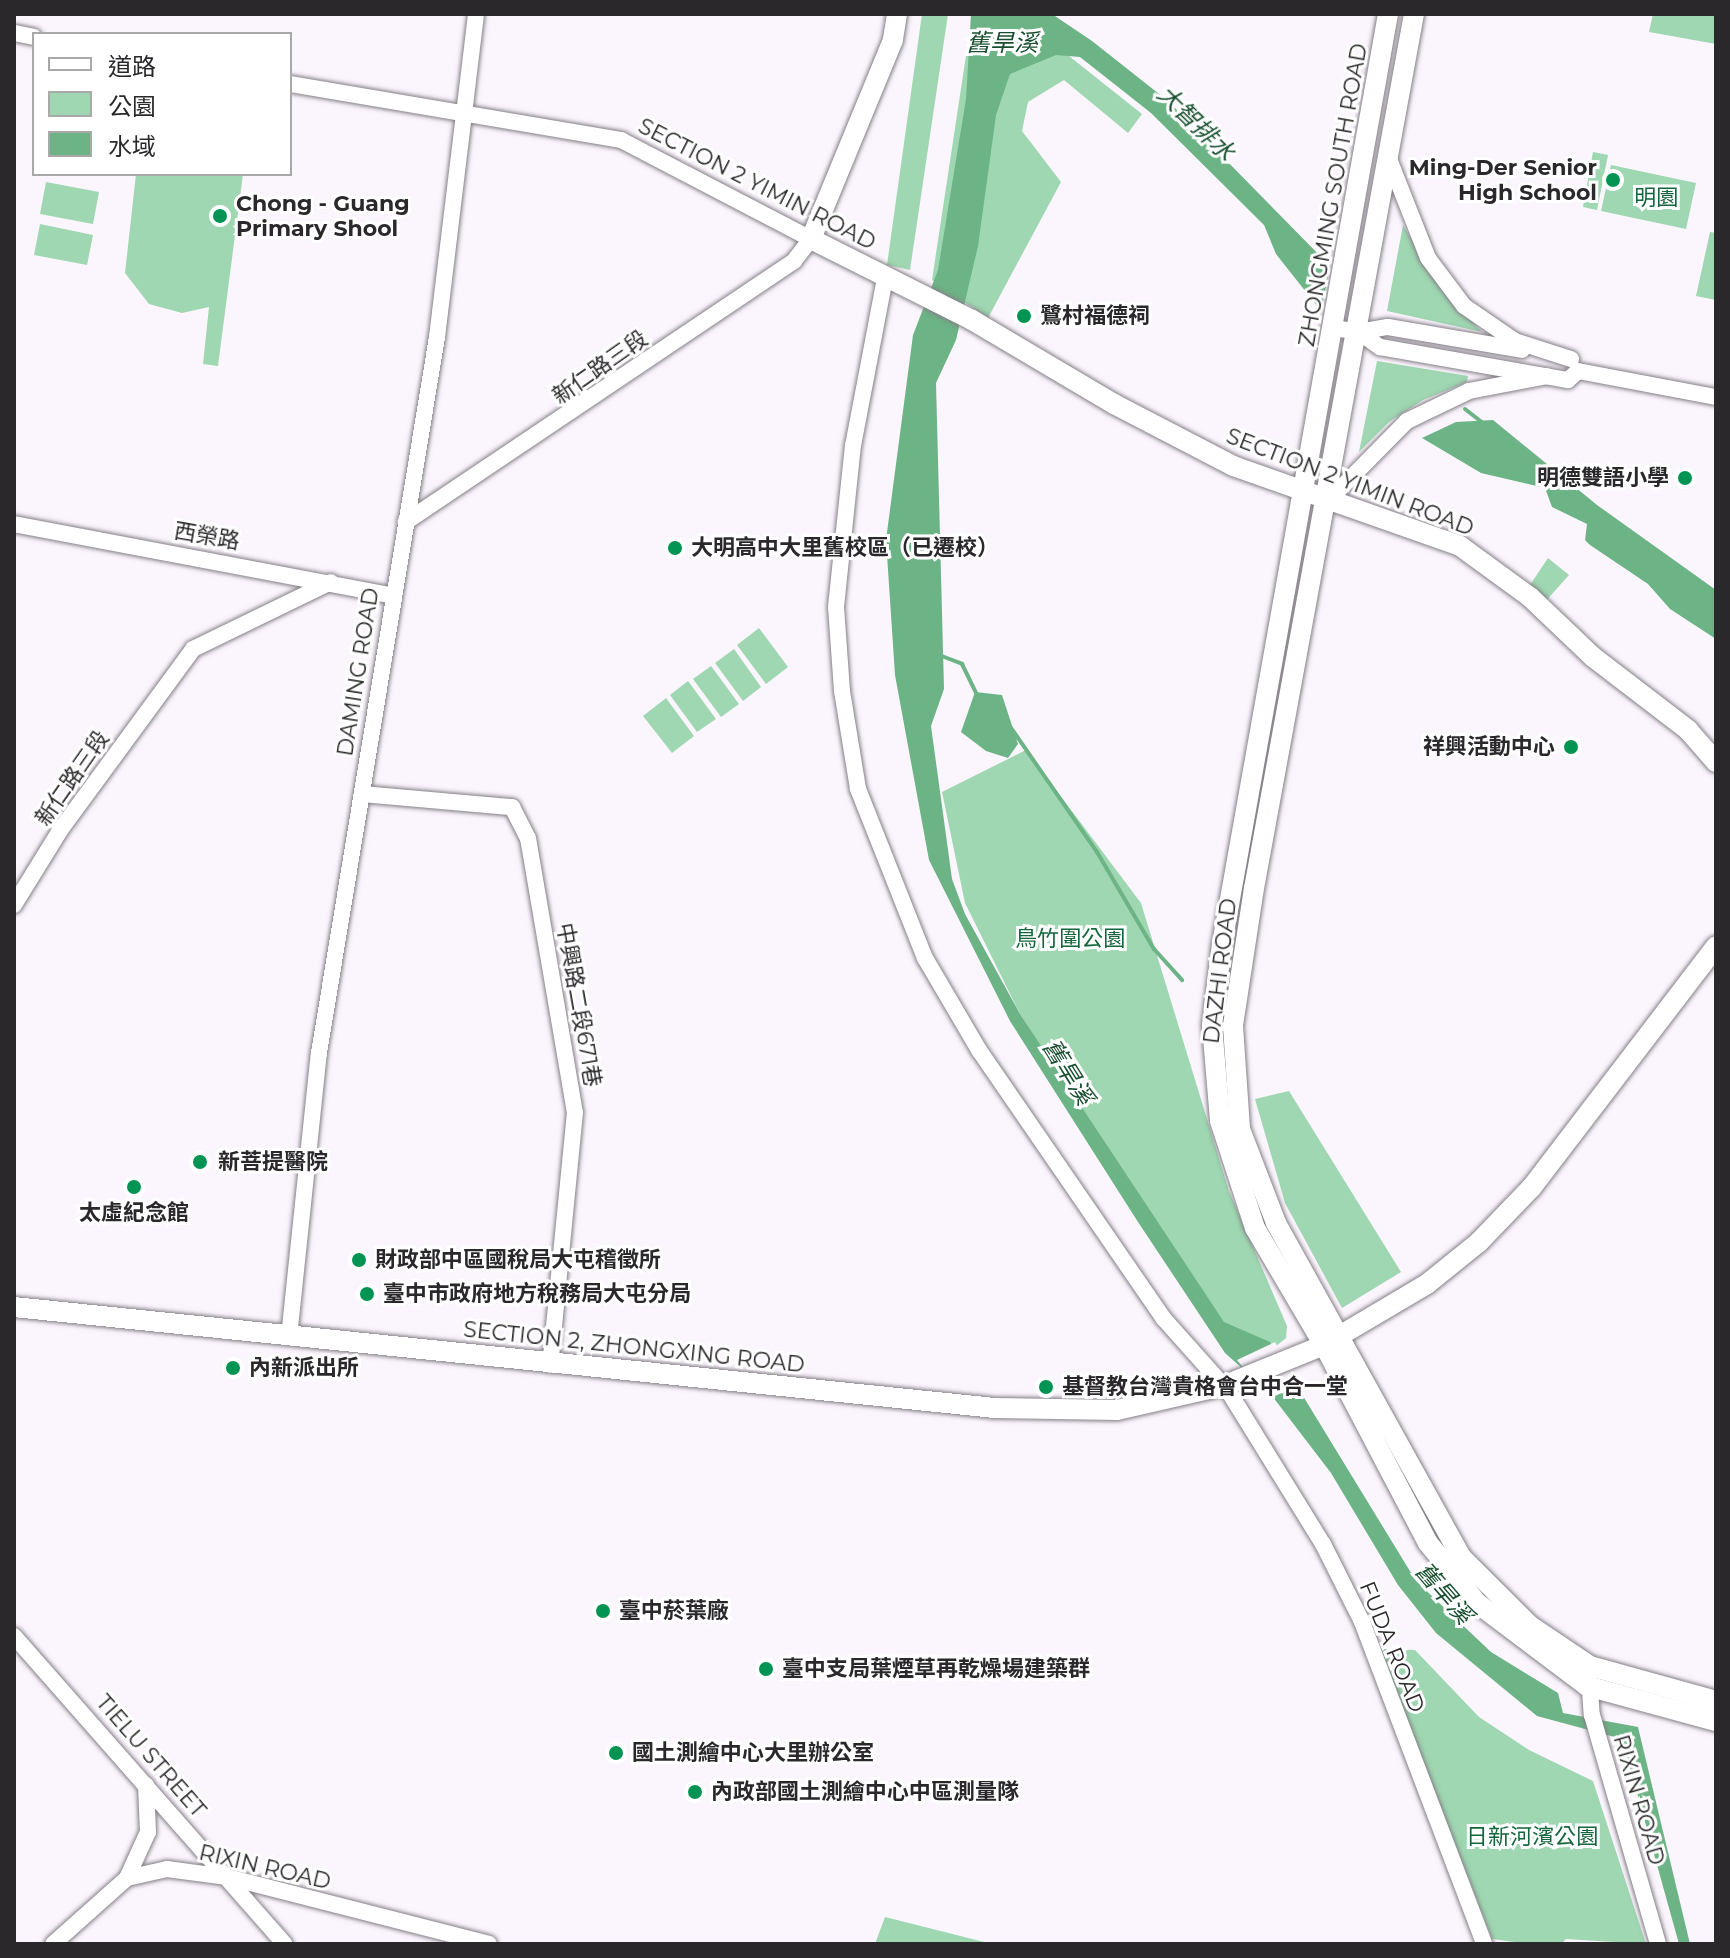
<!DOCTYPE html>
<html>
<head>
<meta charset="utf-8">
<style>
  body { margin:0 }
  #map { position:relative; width:1730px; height:1958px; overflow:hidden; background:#fbf5fd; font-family:Montserrat,"Noto Sans TC",sans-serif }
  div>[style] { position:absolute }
  .green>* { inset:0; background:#9ed7b1 }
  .water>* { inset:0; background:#6cb385 }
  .pier>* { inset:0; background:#fbf5fd }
  .stream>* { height:4px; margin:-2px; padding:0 2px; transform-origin:2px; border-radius:2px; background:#6cb385 }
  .roads { filter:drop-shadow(0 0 2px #847f86) drop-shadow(0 0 2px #847f86) }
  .minor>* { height:16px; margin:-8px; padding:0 8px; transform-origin:8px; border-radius:8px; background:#fff }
  .tertiary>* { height:20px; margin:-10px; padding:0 10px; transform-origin:10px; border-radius:10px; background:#fff }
  .dots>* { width:22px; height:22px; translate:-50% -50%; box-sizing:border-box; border:4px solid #fff; border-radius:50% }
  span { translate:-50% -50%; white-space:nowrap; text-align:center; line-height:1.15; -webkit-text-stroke:6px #fff; paint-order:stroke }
  .poi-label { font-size:22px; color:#2a282b; font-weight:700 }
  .right { translate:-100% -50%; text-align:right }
  .left { translate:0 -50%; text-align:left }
  .street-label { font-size:22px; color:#2a282b }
  .park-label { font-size:22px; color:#14663c }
  .water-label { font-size:24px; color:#194f30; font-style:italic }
  .frame { position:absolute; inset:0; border:16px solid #2a282b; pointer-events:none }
  .legend { position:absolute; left:32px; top:32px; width:260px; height:144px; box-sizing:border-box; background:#fff; border:2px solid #aaa9aa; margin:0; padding:10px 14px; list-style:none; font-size:24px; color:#2a282b }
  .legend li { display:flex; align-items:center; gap:16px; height:40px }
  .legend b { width:40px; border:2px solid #aaa9aa }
</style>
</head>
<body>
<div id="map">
  <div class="green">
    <div style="clip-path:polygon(922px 14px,948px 14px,910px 270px,887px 265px)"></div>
    <div style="clip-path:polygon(1653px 14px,1716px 14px,1716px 44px,1649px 32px)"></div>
    <div style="clip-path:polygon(1013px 27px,1064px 52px,1142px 114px,1128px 133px,1064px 80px,1028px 102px,1022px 131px,1061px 182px,988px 318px,932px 280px,967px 49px)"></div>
    <div style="clip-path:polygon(1593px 152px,1608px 155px,1597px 210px,1583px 207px)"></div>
    <div style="clip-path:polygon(1611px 165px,1696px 183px,1686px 229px,1601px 211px)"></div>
    <div style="clip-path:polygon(136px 174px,243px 174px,218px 366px,203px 364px,209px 307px,182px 313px,149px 304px,125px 273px)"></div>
    <div style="clip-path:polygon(46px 182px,99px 192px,93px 224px,40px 214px)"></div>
    <div style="clip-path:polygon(40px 224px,93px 235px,87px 265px,34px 255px)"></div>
    <div style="clip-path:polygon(1403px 225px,1440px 288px,1482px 332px,1387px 311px)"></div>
    <div style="clip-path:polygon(1710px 232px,1716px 233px,1716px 300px,1696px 296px)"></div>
    <div style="clip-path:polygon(1377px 361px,1468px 376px,1467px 382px,1423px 400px,1389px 422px,1359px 452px)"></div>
    <div style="clip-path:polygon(1548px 558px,1569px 575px,1544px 603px,1528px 588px)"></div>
    <div style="clip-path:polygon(759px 628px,788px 667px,766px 684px,737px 645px)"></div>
    <div style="clip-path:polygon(734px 649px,761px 687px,743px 701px,715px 663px)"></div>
    <div style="clip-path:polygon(711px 666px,739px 704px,721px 717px,693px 679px)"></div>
    <div style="clip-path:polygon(688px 681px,716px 719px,697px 732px,670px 695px)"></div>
    <div style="clip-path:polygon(666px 698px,694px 736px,672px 753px,643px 716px)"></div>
    <div style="clip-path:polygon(1026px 750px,1141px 903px,1229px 1191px,1287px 1326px,1286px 1338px,1275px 1347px,1242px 1341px,1208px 1305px,1020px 1014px,965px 903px,942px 792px)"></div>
    <div style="clip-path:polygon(1289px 1091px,1401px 1272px,1342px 1308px,1285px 1203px,1255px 1099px)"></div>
    <div style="clip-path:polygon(1379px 1649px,1415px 1650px,1479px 1717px,1529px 1750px,1593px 1781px,1646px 1944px,1566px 1939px,1561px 1944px,1529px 1944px,1492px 1939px)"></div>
    <div style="clip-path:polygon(885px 1917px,893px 1919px,992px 1944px,875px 1944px)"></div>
  </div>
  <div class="water">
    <div style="clip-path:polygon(971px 14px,1052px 14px,1092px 41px,1168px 101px,1330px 266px,1321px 311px,1276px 254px,1264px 225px,1151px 113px,1080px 57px,1056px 55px,1010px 74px,996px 115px,978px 246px,956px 340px,936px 383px,944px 689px,931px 726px,952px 879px,965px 914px,1020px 1014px,1224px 1322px,1270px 1342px,1416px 1581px,1491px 1652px,1558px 1693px,1563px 1713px,1638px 1727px,1690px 1944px,1679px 1944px,1622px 1739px,1537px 1716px,1436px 1633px,1398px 1585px,1331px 1473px,1269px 1392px,1225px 1353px,1138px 1222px,1010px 1021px,929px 860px,895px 675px,886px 540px,913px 335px,938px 270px,966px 99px)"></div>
    <div style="clip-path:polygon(1493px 420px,1597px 505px,1716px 590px,1716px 639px,1670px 609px,1648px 584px,1590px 545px,1585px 540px,1587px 524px,1552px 507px,1545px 488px,1481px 473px,1422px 438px,1456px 422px)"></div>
    <div style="clip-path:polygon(975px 692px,1002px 695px,1018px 744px,1008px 758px,986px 751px,961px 732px)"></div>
  </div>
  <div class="pier">
    <div style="clip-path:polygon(1275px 1342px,1298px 1385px,1269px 1399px,1237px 1360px)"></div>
  </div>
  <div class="stream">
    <div style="left:1465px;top:409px;width:24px;rotate:38deg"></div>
    <div style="left:939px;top:655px;width:25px;rotate:21deg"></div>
    <div style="left:962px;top:664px;width:34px;rotate:64deg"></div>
    <div style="left:1009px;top:725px;width:155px;rotate:55.3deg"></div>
    <div style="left:1097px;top:852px;width:113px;rotate:59.6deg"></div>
    <div style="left:1154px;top:949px;width:42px;rotate:47.9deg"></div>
  </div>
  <div class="roads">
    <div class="minor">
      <div style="left:14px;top:33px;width:20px;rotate:11deg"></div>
      <div style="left:290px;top:84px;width:336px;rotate:9.6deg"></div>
      <div style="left:621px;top:140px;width:214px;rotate:27.5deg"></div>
      <div style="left:811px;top:239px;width:28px;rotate:128deg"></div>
      <div style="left:794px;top:261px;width:468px;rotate:146.1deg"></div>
      <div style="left:1389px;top:159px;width:106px;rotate:68.5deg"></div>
      <div style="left:1428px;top:258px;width:60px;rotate:53.1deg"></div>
      <div style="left:1464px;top:306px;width:62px;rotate:34.5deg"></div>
      <div style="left:1515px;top:341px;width:59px;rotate:17.8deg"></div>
      <div style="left:885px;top:278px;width:170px;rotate:100.8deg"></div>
      <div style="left:853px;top:445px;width:163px;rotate:96deg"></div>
      <div style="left:836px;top:607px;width:84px;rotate:85.9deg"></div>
      <div style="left:842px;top:691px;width:99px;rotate:80.7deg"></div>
      <div style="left:858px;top:789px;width:182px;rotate:68.4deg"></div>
      <div style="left:925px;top:958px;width:107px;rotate:59.6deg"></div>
      <div style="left:979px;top:1050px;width:326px;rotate:55.5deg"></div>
      <div style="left:1164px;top:1319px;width:98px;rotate:48.3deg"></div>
      <div style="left:1229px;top:1392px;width:179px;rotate:58.3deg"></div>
      <div style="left:1323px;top:1544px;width:87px;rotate:63.4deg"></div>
      <div style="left:1362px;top:1622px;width:344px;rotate:69.2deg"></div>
      <div style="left:1334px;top:328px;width:25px;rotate:9deg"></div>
      <div style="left:1359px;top:332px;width:29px;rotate:-10deg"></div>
      <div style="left:1388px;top:327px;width:136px;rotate:9.7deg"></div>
      <div style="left:1359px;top:332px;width:26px;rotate:36deg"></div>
      <div style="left:1380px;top:347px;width:191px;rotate:10deg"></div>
      <div style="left:1568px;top:380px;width:13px;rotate:-42deg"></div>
      <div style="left:1578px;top:371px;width:140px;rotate:10.7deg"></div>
      <div style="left:1328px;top:501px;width:112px;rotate:-45.4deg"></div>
      <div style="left:1407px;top:421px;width:69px;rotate:-25.8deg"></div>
      <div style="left:1469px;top:391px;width:79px;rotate:-10.9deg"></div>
      <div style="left:14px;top:524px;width:384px;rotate:10.7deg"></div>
      <div style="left:362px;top:794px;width:151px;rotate:5deg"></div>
      <div style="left:512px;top:807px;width:35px;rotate:63deg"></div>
      <div style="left:528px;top:838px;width:278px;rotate:80.3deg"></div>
      <div style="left:575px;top:1112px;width:254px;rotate:95.6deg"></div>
      <div style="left:14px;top:905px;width:89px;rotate:-58.3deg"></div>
      <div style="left:61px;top:829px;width:223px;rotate:-53.7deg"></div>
      <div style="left:193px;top:649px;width:153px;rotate:-25.9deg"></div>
      <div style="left:289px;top:1337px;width:286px;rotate:-84deg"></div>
      <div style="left:319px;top:1053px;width:726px;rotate:-80.64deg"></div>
      <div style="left:437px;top:337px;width:325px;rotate:-83.1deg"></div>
      <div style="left:14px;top:1636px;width:410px;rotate:48.7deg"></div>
      <div style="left:1589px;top:1676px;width:39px;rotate:86deg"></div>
      <div style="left:1592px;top:1715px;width:238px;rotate:73.9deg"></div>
      <div style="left:127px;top:1878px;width:51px;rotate:-65.5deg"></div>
      <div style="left:148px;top:1832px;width:47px;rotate:-92.4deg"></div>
      <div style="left:53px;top:1944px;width:99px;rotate:-41.7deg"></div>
      <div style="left:127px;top:1878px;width:41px;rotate:-12.7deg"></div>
      <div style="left:167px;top:1869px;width:61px;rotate:7.6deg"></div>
      <div style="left:227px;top:1877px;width:270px;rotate:14.3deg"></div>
    </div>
    <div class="tertiary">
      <div style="left:897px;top:14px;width:26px;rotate:99deg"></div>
      <div style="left:893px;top:40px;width:215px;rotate:112.4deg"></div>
      <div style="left:811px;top:239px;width:180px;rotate:26.7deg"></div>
      <div style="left:972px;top:320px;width:165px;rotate:30.6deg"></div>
      <div style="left:1114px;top:404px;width:134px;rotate:27.5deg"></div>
      <div style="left:1233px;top:466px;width:241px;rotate:19.4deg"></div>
      <div style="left:1460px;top:546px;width:87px;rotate:36.1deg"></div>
      <div style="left:1530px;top:597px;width:87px;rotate:43.6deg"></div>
      <div style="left:1593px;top:657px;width:120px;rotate:37.5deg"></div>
      <div style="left:1688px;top:730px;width:43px;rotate:48.8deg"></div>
      <div style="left:1388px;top:14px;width:945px;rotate:100.12deg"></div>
      <div style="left:1222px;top:944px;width:82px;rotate:97deg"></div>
      <div style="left:1212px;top:1025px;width:96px;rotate:85.2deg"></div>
      <div style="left:1220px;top:1121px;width:113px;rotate:71.9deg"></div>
      <div style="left:1255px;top:1228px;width:136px;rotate:59.5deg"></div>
      <div style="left:1324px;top:1345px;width:224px;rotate:62.3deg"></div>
      <div style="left:1428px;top:1543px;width:77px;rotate:50.8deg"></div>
      <div style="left:1477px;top:1603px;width:138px;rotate:37deg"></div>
      <div style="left:1587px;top:1686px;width:134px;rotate:15.2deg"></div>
      <div style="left:1414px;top:14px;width:889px;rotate:100.37deg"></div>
      <div style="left:1254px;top:888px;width:140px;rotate:98.7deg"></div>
      <div style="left:1233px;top:1026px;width:103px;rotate:86.1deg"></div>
      <div style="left:1240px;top:1129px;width:101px;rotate:69deg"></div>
      <div style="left:1276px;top:1223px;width:383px;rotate:61deg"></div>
      <div style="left:1462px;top:1558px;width:95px;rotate:45deg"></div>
      <div style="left:1529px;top:1625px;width:73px;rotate:33.9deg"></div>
      <div style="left:1590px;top:1666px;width:131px;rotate:15.5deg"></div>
      <div style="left:14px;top:1307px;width:986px;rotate:5.88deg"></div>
      <div style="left:995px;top:1408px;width:122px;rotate:0.9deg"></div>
      <div style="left:1117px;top:1410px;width:109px;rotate:-12.8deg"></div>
      <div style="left:1223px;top:1386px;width:109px;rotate:-22.1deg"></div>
      <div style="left:1324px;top:1345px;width:120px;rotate:-30.6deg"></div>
      <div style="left:1427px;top:1284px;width:67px;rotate:-38.9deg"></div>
      <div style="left:1479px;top:1242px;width:76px;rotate:-46.1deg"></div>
      <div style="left:1532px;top:1187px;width:303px;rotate:-52.6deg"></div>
    </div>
  </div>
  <div class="dots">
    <div style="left:1613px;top:180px;background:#039454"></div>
    <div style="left:220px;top:216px;background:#039454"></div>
    <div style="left:1024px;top:316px;background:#039454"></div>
    <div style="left:1685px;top:478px;background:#039454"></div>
    <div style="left:675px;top:548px;background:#039454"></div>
    <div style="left:1571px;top:747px;background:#039454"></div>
    <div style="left:200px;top:1162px;background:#039454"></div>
    <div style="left:134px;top:1187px;background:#039454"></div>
    <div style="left:359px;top:1260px;background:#039454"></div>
    <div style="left:367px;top:1294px;background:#039454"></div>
    <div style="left:233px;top:1368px;background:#039454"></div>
    <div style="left:1046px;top:1387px;background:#039454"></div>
    <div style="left:603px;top:1611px;background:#039454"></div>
    <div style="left:766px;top:1669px;background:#039454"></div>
    <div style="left:616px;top:1753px;background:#039454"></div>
    <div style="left:695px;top:1792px;background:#039454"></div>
  </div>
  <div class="poi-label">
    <span class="right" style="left:1597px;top:180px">Ming-Der Senior<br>High School</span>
    <span class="left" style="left:236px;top:216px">Chong - Guang<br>Primary Shool</span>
    <span class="left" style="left:1040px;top:316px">鷺村福德祠</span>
    <span class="right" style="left:1669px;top:478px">明德雙語小學</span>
    <span class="left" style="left:691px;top:548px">大明高中大里舊校區（已遷校）</span>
    <span class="right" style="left:1555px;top:747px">祥興活動中心</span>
    <span class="left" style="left:218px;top:1162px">新菩提醫院</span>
    <span style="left:134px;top:1213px">太虛紀念館</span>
    <span class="left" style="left:375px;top:1260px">財政部中區國稅局大屯稽徵所</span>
    <span class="left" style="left:383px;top:1294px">臺中市政府地方稅務局大屯分局</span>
    <span class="left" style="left:249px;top:1368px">內新派出所</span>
    <span class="left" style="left:1062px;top:1387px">基督教台灣貴格會台中合一堂</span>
    <span class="left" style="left:619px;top:1611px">臺中菸葉廠</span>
    <span class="left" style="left:782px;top:1669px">臺中支局葉煙草再乾燥場建築群</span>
    <span class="left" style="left:632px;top:1753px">國土測繪中心大里辦公室</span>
    <span class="left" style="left:711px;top:1792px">內政部國土測繪中心中區測量隊</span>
  </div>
  <div class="street-label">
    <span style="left:757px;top:184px;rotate:27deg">SECTION 2 YIMIN ROAD</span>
    <span style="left:1333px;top:195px;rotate:-80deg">ZHONGMING SOUTH ROAD</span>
    <span style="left:600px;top:367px;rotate:-35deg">新仁路三段</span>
    <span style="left:1350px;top:482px;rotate:21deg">SECTION 2 YIMIN ROAD</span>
    <span style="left:207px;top:536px;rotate:10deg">西榮路</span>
    <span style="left:358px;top:672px;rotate:-81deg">DAMING ROAD</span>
    <span style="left:72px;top:778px;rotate:-55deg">新仁路三段</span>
    <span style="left:1220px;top:971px;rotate:-83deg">DAZHI ROAD</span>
    <span style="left:579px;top:1005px;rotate:80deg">中興路二段671巷</span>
    <span style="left:634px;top:1347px;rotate:6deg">SECTION 2, ZHONGXING ROAD</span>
    <span style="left:1392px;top:1647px;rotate:68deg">FUDA ROAD</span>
    <span style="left:151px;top:1756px;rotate:49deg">TIELU STREET</span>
    <span style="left:1639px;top:1800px;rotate:74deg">RIXIN ROAD</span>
    <span style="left:265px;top:1867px;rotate:13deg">RIXIN ROAD</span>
  </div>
  <div class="park-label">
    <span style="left:1656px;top:198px">明園</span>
    <span style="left:1070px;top:939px">鳥竹圍公園</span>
    <span style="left:1532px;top:1837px">日新河濱公園</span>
  </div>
  <div class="water-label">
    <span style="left:1002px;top:43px">舊旱溪</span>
    <span style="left:1196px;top:123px;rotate:44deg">大智排水</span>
    <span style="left:1068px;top:1072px;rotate:58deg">舊旱溪</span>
    <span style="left:1444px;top:1593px;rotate:49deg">舊旱溪</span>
  </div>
  <div class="frame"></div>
  <ul class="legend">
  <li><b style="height:10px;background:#fff"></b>道路</li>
  <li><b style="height:22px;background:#9ed7b1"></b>公園</li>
  <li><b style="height:22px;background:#6cb385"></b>水域</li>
  </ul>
</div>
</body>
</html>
